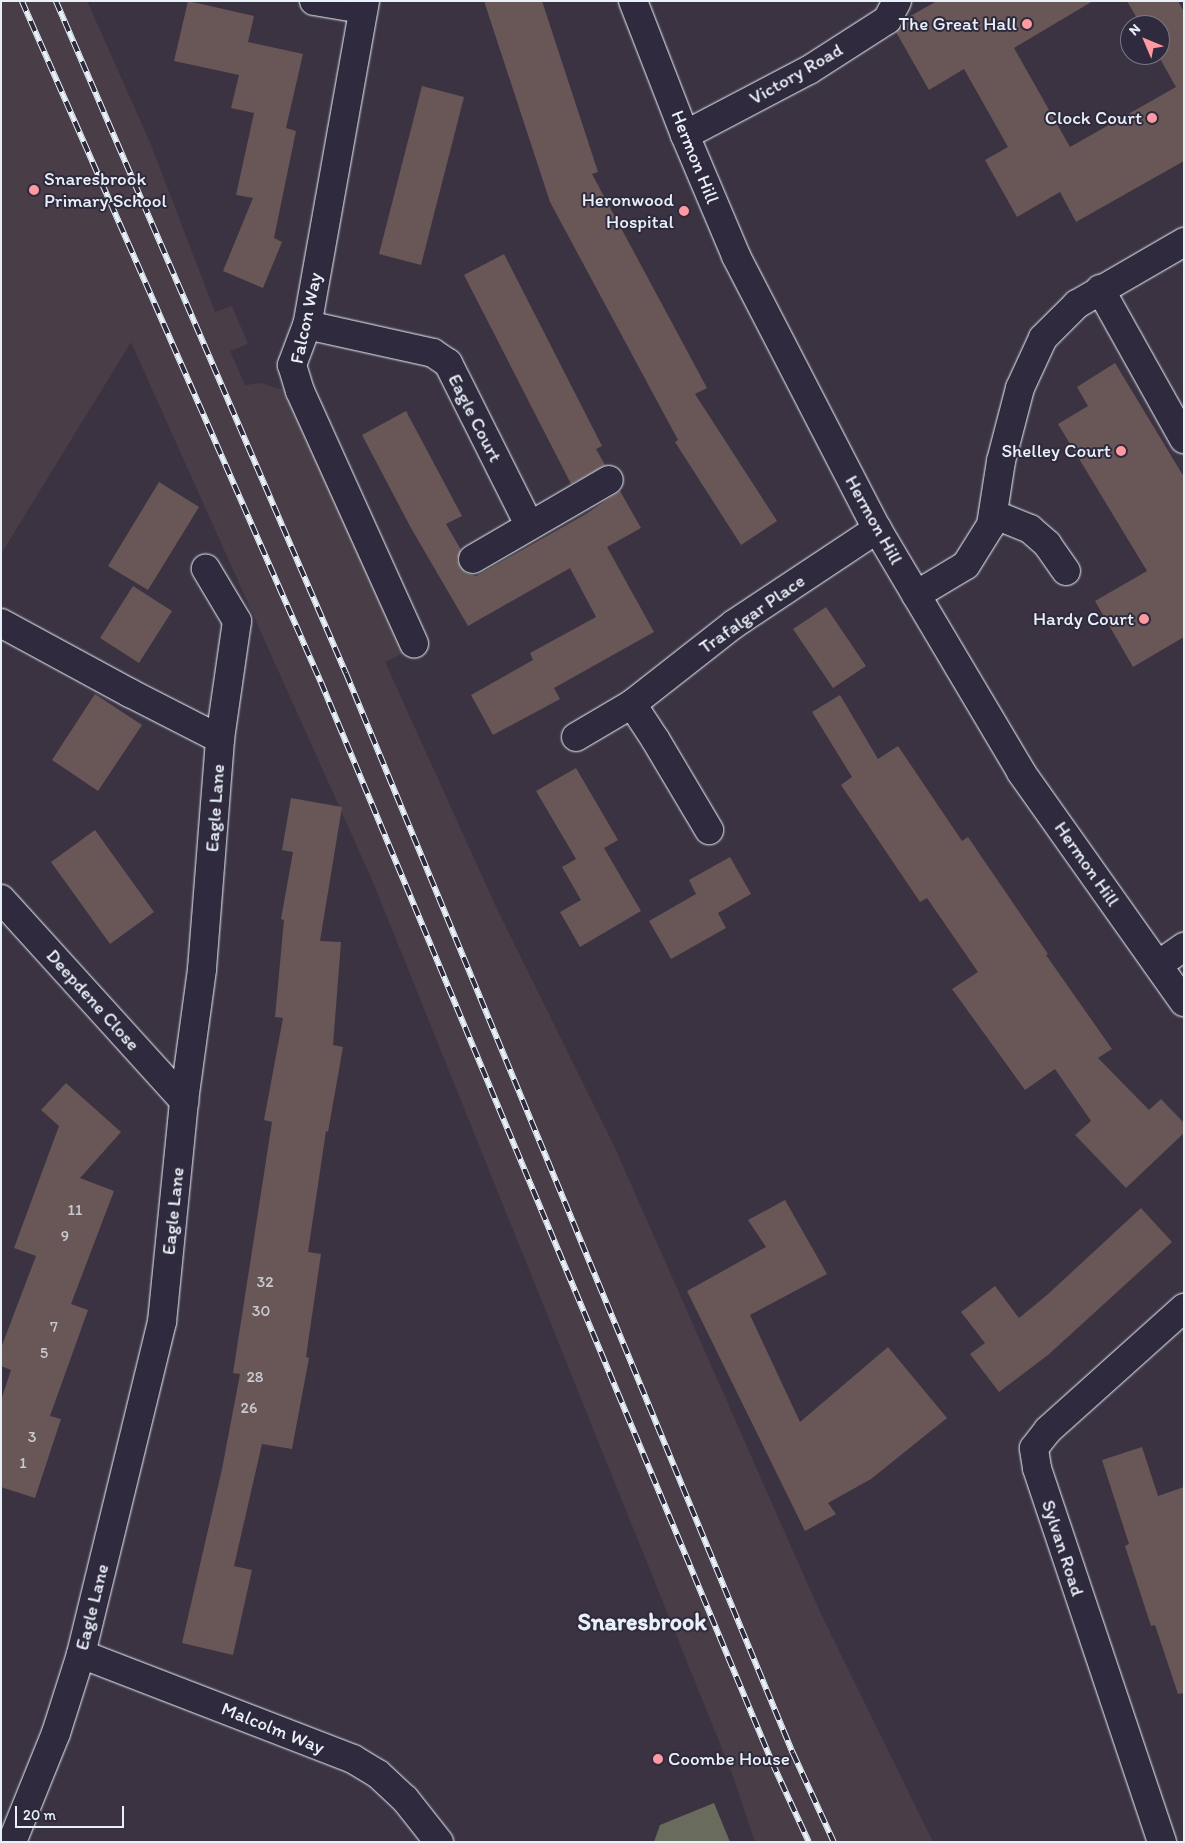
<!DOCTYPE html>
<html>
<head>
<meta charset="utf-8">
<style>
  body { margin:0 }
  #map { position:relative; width:1185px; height:1843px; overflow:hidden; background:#3b3342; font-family:Itim,sans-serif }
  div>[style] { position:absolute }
  .built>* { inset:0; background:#493e48 }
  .green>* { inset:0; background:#696b5c }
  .building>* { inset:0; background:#695656 }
  .roads { filter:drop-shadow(0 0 1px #e8f1f8) drop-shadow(0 0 1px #e8f1f8) }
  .minor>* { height:28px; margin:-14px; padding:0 14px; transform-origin:14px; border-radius:14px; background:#2f2a3d }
  .major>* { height:28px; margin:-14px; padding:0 14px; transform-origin:14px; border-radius:14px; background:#2f2a3d }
  .rail>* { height:5.5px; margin-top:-2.75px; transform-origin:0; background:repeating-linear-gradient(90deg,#2f2a3d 0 11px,#e8f1f8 0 22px); box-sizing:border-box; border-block:1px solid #e8f1f8 }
  .dots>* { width:14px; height:14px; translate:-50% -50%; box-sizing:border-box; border:2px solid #2f2a3d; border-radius:50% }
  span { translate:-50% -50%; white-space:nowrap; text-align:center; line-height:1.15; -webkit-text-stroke:4px #2f2a3d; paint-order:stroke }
  .number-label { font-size:16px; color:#c8cad0 }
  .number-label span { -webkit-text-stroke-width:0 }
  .poi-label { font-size:19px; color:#e8f1f8 }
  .right { translate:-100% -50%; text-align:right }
  .left { translate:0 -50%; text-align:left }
  .street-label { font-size:19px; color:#e8f1f8 }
  .district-label { font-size:24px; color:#e8f1f8; font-weight:700 }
  .frame { position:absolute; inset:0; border:2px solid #e8f1f8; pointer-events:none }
  .north { position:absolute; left:1120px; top:15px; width:50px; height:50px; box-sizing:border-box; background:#2f2a3d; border:1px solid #797a88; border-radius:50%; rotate:315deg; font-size:14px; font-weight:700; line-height:20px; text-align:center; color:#e8f1f8 }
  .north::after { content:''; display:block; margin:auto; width:18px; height:22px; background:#ff9aa2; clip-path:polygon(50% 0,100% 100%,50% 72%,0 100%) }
  .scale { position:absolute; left:15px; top:1806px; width:109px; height:22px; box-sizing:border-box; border:2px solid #e8f1f8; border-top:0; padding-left:6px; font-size:15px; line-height:18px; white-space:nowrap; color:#e8f1f8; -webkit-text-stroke:4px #2f2a3d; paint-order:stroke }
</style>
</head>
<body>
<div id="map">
  <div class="built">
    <div style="clip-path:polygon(1px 1px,87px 1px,151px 145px,215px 312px,232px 306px,248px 344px,230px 351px,245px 385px,261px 383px,290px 392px,408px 651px,385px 662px,497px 909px,615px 1148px,820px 1612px,933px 1842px,755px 1842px,733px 1776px,373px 882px,131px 342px,1px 554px)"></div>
  </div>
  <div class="green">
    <div style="clip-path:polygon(714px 1803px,730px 1842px,654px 1842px,660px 1825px)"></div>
  </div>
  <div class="building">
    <div style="clip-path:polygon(188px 1px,254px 16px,248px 42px,303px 54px,286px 128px,296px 131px,274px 238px,282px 242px,263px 288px,223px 271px,253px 198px,236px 195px,254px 113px,231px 108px,239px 75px,174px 61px)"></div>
    <div style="clip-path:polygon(484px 1px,542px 1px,598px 172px,592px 174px,707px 388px,695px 394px,777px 521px,741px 545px,675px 442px,678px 440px,550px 202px)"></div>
    <div style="clip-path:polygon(937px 1px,1093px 1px,1014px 48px,1070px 147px,1176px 87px,1158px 55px,1160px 55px,1160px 25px,1141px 25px,1127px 1px,1178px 1px,1184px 12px,1184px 161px,1076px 222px,1060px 192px,1017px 217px,985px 160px,1008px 147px,964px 69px,929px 90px,896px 32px,905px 19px)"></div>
    <div style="clip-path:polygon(422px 86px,464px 97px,421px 265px,379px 254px)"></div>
    <div style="clip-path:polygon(504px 254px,602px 446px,596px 449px,605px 465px,571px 484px,464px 275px)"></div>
    <div style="clip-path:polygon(1115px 363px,1184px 477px,1184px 637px,1133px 667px,1095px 601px,1147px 571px,1058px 424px,1088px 406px,1077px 387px)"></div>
    <div style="clip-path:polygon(406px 411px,462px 516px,446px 524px,461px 550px,457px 560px,460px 567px,466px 573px,476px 576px,586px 514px,620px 491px,641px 528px,607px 547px,654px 632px,554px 688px,560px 699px,493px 735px,471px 695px,533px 660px,530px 653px,596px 617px,570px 568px,468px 626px,411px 528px,362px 435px)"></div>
    <div style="clip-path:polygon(159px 482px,199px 507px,148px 590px,108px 566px)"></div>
    <div style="clip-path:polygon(133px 586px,172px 611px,139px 663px,100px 638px)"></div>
    <div style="clip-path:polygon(826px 607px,866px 666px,833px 688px,793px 629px)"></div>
    <div style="clip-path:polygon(95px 694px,142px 725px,98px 791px,52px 760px)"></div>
    <div style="clip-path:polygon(840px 695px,878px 759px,898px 746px,962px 841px,968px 837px,1048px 954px,1046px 955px,1112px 1049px,1098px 1058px,1149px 1110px,1161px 1099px,1184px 1123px,1184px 1133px,1126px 1188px,1075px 1135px,1091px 1121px,1055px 1069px,1025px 1090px,952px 989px,978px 972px,927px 898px,920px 902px,841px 785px,852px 777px,812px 712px)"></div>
    <div style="clip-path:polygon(576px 768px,618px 840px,604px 848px,641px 911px,580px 947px,560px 912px,581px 900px,562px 867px,576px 859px,536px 791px)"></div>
    <div style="clip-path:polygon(291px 798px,342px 807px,320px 941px,341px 942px,333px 1045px,343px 1047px,328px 1132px,326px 1131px,308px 1252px,321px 1254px,306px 1357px,309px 1358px,292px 1449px,262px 1444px,234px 1566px,252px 1570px,233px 1655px,182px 1643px,222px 1469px,240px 1374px,233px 1373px,272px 1122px,264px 1120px,283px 1018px,275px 1017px,284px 920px,281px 919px,293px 852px,282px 850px)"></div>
    <div style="clip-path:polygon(95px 830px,154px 912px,110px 944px,51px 862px)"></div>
    <div style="clip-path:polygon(730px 857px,751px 894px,718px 913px,726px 928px,671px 959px,649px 921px,696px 894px,689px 880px)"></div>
    <div style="clip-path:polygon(66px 1083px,121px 1132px,80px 1178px,114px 1191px,71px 1304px,88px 1310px,50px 1416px,61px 1419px,35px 1498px,1px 1487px,1px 1400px,11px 1370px,1px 1366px,1px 1348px,36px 1256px,14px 1248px,59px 1126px,41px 1110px)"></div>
    <div style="clip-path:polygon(785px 1200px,827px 1274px,750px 1315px,800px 1422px,888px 1347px,947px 1418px,871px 1479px,828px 1503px,836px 1514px,805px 1531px,687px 1291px,766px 1247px,748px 1220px)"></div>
    <div style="clip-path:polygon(1141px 1208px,1172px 1242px,1048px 1355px,999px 1392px,970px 1354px,985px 1343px,961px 1312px,995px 1286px,1019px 1318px,1047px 1295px)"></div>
    <div style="clip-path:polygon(1142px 1447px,1158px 1496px,1184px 1487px,1184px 1693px,1178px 1694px,1155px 1625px,1151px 1626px,1125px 1546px,1129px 1544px,1102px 1460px)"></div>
  </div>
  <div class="roads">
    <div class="minor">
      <div style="left:314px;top:1px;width:50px;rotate:9.3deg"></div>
      <div style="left:365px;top:1px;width:329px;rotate:100.1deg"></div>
      <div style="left:307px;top:325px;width:43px;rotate:110.6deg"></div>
      <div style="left:292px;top:365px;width:27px;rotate:73deg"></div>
      <div style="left:300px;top:391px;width:277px;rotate:65.7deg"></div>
      <div style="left:685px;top:135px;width:140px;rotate:-27.7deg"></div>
      <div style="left:809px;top:70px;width:93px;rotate:-32.7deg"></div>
      <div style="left:887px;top:20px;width:21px;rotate:-62deg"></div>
      <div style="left:1100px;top:289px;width:172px;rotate:60.8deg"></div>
      <div style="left:307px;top:325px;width:129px;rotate:12.5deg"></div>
      <div style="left:433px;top:353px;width:18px;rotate:34deg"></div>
      <div style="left:448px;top:363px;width:181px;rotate:63.4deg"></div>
      <div style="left:993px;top:514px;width:40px;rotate:22deg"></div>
      <div style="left:1030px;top:529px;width:23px;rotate:41deg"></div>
      <div style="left:1047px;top:544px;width:33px;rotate:55deg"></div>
      <div style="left:473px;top:559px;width:157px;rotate:-30.2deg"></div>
      <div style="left:916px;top:595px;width:58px;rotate:-31deg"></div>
      <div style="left:966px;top:565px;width:47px;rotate:-58deg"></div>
      <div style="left:991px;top:525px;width:65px;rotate:-81.1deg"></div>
      <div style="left:1001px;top:461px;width:75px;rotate:-75.4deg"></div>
      <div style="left:1020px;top:388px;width:55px;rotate:-65.3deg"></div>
      <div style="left:1043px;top:338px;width:48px;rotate:-45deg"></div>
      <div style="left:1077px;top:304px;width:124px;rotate:-30.1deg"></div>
      <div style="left:1px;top:623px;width:147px;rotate:28.5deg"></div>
      <div style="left:130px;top:693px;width:101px;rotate:27.1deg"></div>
      <div style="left:632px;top:704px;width:42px;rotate:56.7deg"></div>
      <div style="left:655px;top:739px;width:106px;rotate:59.3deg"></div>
      <div style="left:576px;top:737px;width:65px;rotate:-30.5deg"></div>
      <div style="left:632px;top:704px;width:130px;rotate:-38.1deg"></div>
      <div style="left:734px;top:624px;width:172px;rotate:-33.6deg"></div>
      <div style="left:1px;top:899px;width:273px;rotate:47.8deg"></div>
      <div style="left:1158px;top:965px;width:32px;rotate:-35deg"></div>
      <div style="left:81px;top:1654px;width:292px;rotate:21.1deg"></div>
      <div style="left:353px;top:1759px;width:29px;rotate:31deg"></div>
      <div style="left:378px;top:1774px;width:37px;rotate:43deg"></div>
      <div style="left:405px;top:1799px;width:55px;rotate:51.7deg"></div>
      <div style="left:12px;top:1842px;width:118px;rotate:-68deg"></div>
      <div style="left:56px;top:1733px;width:83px;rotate:-72.4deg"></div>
      <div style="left:81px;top:1654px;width:342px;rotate:-76.3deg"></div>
      <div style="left:162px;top:1322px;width:222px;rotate:-84.3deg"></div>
      <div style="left:184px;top:1101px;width:133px;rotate:-82.2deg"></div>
      <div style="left:202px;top:969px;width:231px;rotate:-85.5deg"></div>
      <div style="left:220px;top:739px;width:119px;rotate:-81.8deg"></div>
      <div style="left:237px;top:621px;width:61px;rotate:-120.8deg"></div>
      <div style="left:1162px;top:1842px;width:394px;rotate:-108.5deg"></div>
      <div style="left:1037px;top:1468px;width:20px;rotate:-99deg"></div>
      <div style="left:1034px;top:1448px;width:23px;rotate:-52deg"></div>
      <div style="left:1048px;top:1430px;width:183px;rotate:-41.9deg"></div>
    </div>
    <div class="major">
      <div style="left:633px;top:1px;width:144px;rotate:68.8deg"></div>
      <div style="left:685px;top:135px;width:131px;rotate:67.1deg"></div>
      <div style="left:736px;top:256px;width:307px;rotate:62.7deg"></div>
      <div style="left:877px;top:529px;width:282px;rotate:59.3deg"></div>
      <div style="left:1021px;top:772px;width:282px;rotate:54.7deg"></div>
    </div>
  </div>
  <div class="rail">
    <div style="left:22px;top:1px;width:744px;rotate:66.3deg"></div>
    <div style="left:321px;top:682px;width:1170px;rotate:67.33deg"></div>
    <div style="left:772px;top:1762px;width:88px;rotate:65.2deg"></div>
    <div style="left:56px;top:1px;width:732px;rotate:66.66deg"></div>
    <div style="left:346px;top:673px;width:1169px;rotate:67.52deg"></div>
    <div style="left:793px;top:1753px;width:98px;rotate:65.3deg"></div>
  </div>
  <div class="dots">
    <div style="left:1027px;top:24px;background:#ff9aa2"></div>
    <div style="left:1152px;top:118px;background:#ff9aa2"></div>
    <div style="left:34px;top:190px;background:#ff9aa2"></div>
    <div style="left:684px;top:211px;background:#ff9aa2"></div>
    <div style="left:1121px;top:451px;background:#ff9aa2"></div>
    <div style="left:1144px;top:619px;background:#ff9aa2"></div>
    <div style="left:658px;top:1759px;background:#ff9aa2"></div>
  </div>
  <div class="number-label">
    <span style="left:75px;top:1210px">11</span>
    <span style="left:65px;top:1236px">9</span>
    <span style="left:265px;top:1282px">32</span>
    <span style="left:261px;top:1311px">30</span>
    <span style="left:54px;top:1327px">7</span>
    <span style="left:44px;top:1353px">5</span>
    <span style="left:255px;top:1377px">28</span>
    <span style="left:249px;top:1408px">26</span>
    <span style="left:32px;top:1437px">3</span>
    <span style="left:23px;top:1463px">1</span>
  </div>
  <div class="poi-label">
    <span class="right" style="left:1017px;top:24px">The Great Hall</span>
    <span class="right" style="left:1142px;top:118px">Clock Court</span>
    <span class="left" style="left:44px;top:190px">Snaresbrook<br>Primary School</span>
    <span class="right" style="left:674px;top:211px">Heronwood<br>Hospital</span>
    <span class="right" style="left:1111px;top:451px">Shelley Court</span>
    <span class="right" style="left:1134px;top:619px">Hardy Court</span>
    <span class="left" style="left:668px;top:1759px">Coombe House</span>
  </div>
  <div class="street-label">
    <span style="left:796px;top:74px;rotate:-30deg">Victory Road</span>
    <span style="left:695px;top:157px;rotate:68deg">Hermon Hill</span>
    <span style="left:306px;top:318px;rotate:-78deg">Falcon Way</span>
    <span style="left:475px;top:418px;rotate:63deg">Eagle Court</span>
    <span style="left:874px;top:520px;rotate:61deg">Hermon Hill</span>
    <span style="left:752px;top:614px;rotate:-35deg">Trafalgar Place</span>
    <span style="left:215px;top:808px;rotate:-86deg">Eagle Lane</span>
    <span style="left:1087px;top:864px;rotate:55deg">Hermon Hill</span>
    <span style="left:93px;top:1000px;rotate:48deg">Deepdene Close</span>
    <span style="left:173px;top:1211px;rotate:-84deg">Eagle Lane</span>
    <span style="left:1063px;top:1548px;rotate:72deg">Sylvan Road</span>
    <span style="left:92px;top:1607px;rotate:-76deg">Eagle Lane</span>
    <span style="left:273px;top:1728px;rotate:22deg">Malcolm Way</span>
  </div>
  <div class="district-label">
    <span style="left:642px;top:1622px">Snaresbrook</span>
  </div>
  <div class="frame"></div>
  <div class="north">N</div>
  <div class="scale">20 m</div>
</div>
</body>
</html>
